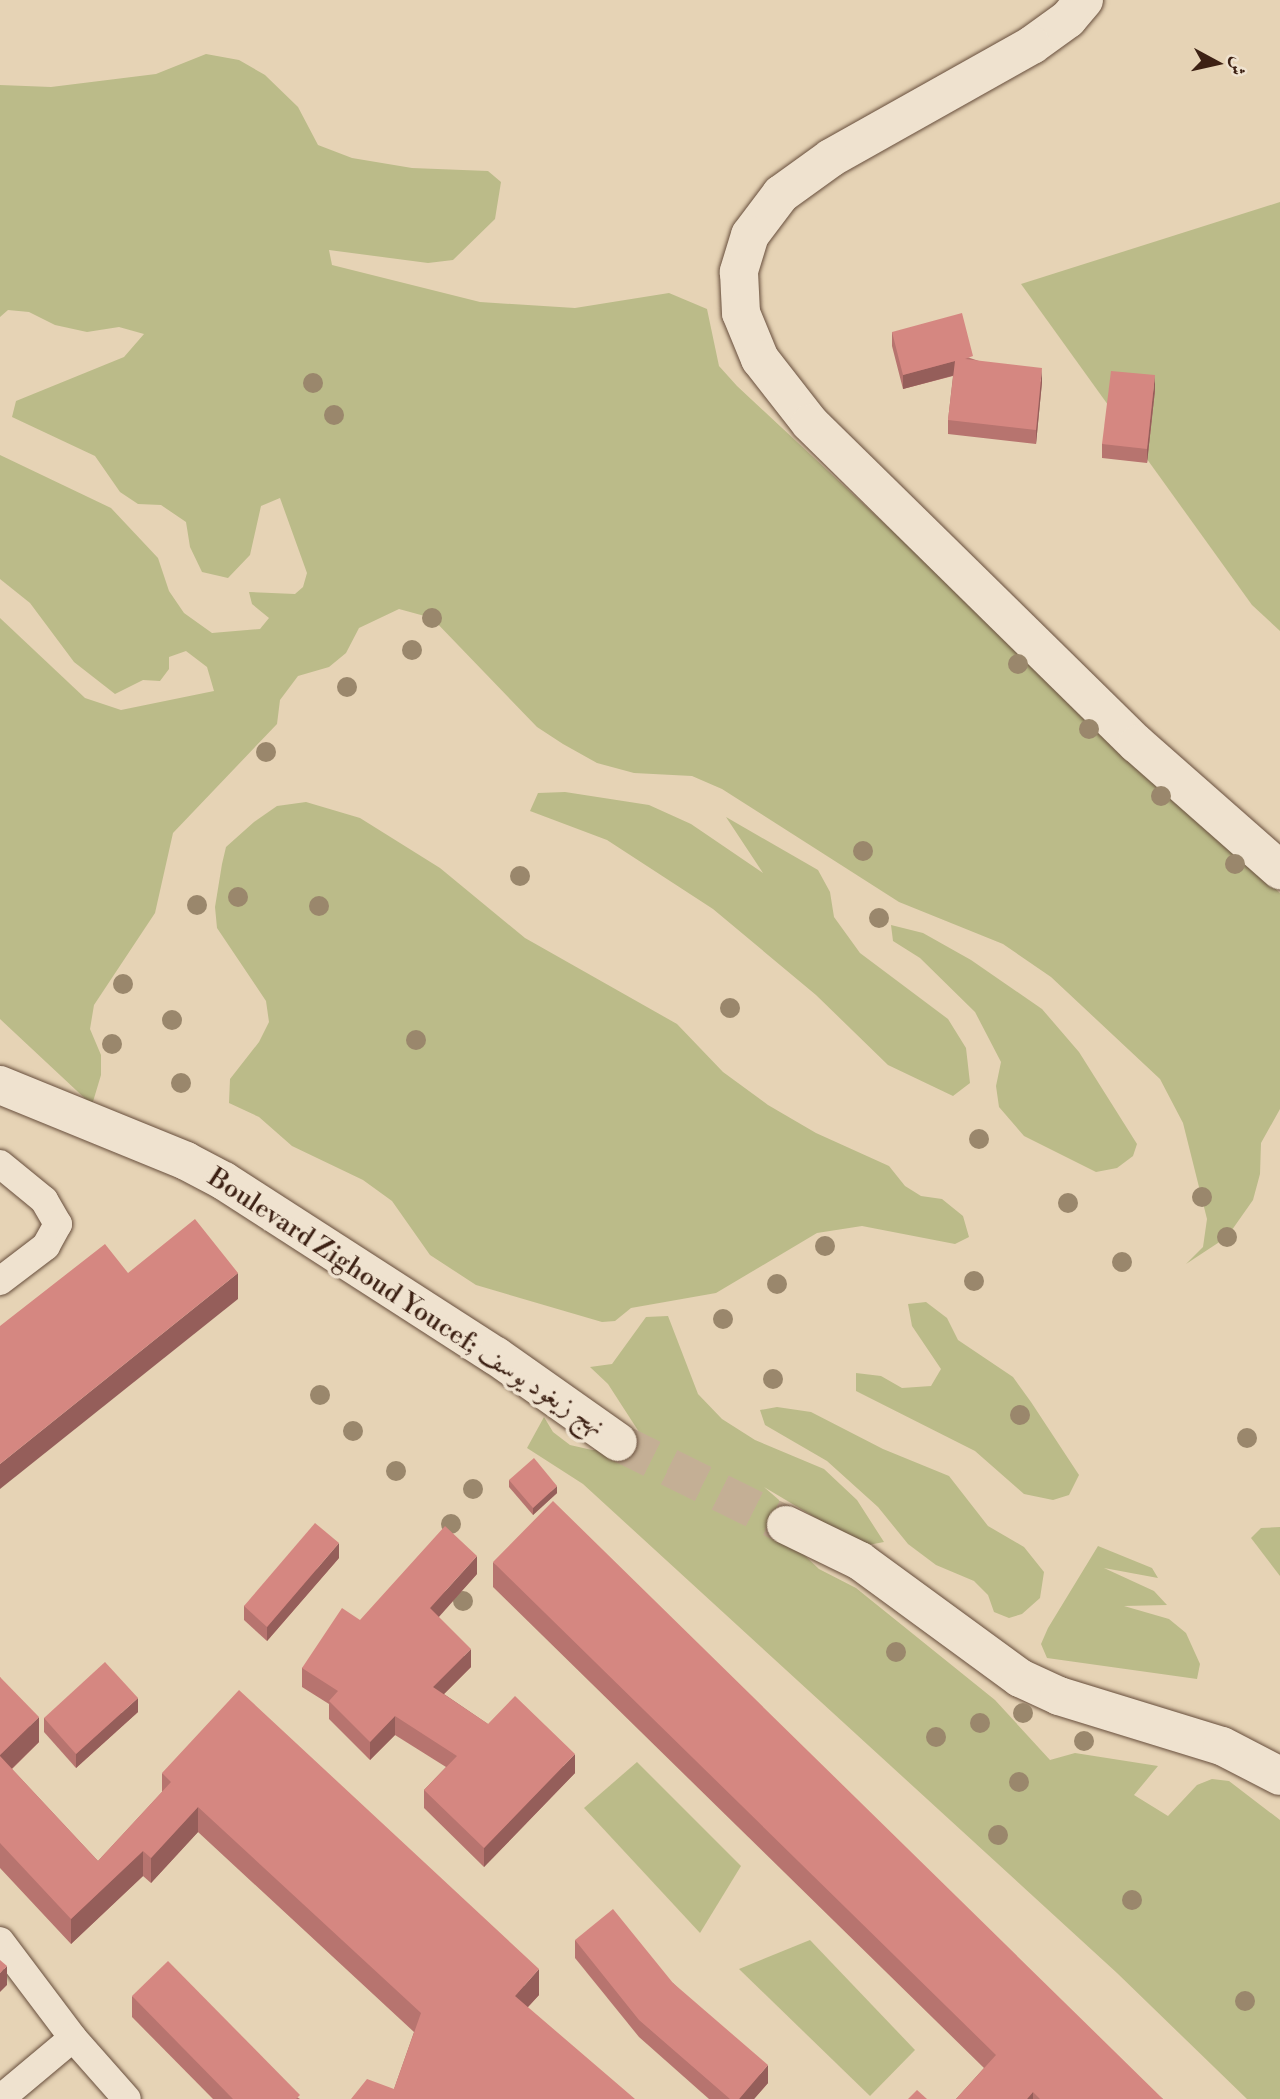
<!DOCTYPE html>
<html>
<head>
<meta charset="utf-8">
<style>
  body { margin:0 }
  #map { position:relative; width:1280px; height:2099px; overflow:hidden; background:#e6d3b5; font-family:"Libre Bodoni",Amiri,serif }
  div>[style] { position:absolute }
  .green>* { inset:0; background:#bbbb89 }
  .secondary-tunnel>* { height:38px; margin-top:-19px; transform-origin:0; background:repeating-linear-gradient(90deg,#c4af95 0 38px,transparent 0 57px) }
  .roads { filter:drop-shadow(0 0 2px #674e3c) drop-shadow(0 0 2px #674e3c) }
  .street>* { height:28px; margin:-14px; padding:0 14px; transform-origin:14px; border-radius:14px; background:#efe2cf }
  .secondary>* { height:38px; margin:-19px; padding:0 19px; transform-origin:19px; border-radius:19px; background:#efe2cf }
  .trees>* { width:20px; height:20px; margin:-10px; border-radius:50%; background:#9a876c }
  .wall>* { inset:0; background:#b7746f }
  .shaded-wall>* { inset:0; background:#955e5a }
  .building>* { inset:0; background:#d58781 }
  span { translate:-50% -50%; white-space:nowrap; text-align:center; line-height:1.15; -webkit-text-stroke:7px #efe2cf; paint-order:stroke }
  .street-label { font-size:26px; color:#3d2114 }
  .north { position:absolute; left:1182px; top:28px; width:70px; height:70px; -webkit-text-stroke:5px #efe2cf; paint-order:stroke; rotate:98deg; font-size:19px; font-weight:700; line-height:28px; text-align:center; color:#3d2114 }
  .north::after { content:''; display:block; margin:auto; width:24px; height:32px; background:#3d2114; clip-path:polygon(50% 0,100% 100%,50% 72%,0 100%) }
</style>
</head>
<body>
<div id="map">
  <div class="green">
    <div style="clip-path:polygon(206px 54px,239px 60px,265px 75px,298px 107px,318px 145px,352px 158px,412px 168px,488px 171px,501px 182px,495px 219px,453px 260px,428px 263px,329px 250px,332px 265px,480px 302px,575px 308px,669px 293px,707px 309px,719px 366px,737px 386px,1280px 893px,1280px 1109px,1261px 1143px,1260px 1174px,1253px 1200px,1227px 1237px,1186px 1264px,1203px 1247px,1207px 1219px,1183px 1123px,1160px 1079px,1051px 977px,1003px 944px,899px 902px,722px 789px,692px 776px,634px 773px,597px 763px,563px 744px,537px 727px,432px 618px,399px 609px,359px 628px,346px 653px,329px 667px,298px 676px,280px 700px,277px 724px,173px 833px,155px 913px,94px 1005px,90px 1029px,101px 1055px,101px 1075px,92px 1105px,0 1019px,0 618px,85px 698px,121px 710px,214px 691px,207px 667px,186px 651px,169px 657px,169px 669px,160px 681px,143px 680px,115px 694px,74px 662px,30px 603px,0 579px,0 455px,111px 508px,158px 558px,169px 591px,184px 613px,212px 633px,260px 629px,269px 618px,252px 604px,249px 592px,295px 594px,303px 587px,307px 573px,280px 498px,261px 506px,250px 555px,228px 578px,202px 572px,190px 547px,186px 522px,161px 505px,138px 504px,120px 492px,95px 456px,12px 417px,16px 401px,124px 357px,144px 334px,119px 327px,87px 332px,55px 325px,29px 312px,8px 310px,0 317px,0 85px,51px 87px,156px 74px)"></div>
    <div style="clip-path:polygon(1280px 202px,1280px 631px,1252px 605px,1021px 284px)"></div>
    <div style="clip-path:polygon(565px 792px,649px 805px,691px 824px,763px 873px,726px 817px,818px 870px,830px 892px,834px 917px,860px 953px,948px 1019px,966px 1048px,970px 1083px,953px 1096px,888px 1065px,816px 995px,713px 909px,607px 840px,530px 811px,538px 793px)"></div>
    <div style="clip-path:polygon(306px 802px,360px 818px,440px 868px,525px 938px,677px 1024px,723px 1072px,768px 1105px,816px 1133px,889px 1166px,905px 1186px,921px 1196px,942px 1199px,963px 1216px,969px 1237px,955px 1244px,862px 1226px,817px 1233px,716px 1293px,631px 1308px,615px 1321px,602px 1322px,476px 1285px,430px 1255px,392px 1201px,363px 1180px,292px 1146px,259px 1117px,229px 1103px,230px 1079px,259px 1042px,269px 1022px,266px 1001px,217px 928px,215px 907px,222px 864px,226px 847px,254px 822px,277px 806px)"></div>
    <div style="clip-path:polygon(891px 925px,923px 933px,971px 960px,1042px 1009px,1079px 1052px,1137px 1144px,1133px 1156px,1117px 1168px,1096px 1172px,1024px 1136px,999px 1107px,996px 1086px,1001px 1062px,975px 1012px,920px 958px,893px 941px)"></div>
    <div style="clip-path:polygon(926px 1302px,947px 1318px,958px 1340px,1013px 1377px,1031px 1402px,1079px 1475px,1069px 1495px,1053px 1500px,1024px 1494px,975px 1451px,856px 1391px,856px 1373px,881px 1376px,902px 1388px,931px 1386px,941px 1369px,912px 1326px,908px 1304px)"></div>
    <div style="clip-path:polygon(668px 1316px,698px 1394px,722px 1419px,755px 1440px,824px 1469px,857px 1500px,884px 1542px,863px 1546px,764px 1487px,779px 1500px,801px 1552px,819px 1569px,856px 1588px,995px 1700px,1050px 1760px,1075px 1753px,1158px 1766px,1134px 1795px,1168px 1816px,1197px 1785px,1212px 1779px,1229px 1781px,1280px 1820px,1280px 2099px,1247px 2099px,1117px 1973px,583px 1484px,527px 1448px,544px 1417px,553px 1432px,570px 1445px,592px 1450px,605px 1450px,639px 1432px,608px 1384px,590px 1367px,612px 1364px,646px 1317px)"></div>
    <div style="clip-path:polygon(777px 1407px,811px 1412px,883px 1449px,949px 1476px,988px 1526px,1024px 1547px,1044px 1572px,1040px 1598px,1022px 1614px,1009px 1618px,994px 1612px,988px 1595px,974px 1581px,936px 1565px,908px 1544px,878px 1507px,827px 1461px,765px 1425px,760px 1410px)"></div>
    <div style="clip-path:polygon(1280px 1527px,1280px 1576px,1251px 1538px,1261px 1528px)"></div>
    <div style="clip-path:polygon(1098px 1546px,1152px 1568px,1158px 1578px,1104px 1568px,1154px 1591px,1167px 1605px,1124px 1606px,1169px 1619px,1186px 1633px,1200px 1664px,1197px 1679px,1047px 1658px,1041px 1644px,1048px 1628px)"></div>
    <div style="clip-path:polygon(637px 1762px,741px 1866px,700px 1933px,584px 1808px)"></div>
    <div style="clip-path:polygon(810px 1940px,915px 2050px,870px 2096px,739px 1969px)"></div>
  </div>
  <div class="secondary-tunnel">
    <div style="left:618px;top:1442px;width:187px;rotate:26.3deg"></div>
  </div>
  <div class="roads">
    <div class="street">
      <div style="left:0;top:1164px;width:57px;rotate:39.3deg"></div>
      <div style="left:44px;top:1200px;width:28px;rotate:60deg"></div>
      <div style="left:58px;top:1224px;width:25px;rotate:119deg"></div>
      <div style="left:46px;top:1246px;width:58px;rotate:142.7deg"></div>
      <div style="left:0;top:1941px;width:121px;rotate:53deg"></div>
      <div style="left:73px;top:2038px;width:81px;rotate:48.5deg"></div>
      <div style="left:0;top:2099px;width:95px;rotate:-39.9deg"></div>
    </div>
    <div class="secondary">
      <div style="left:1084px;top:0;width:25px;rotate:130deg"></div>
      <div style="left:1068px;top:19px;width:44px;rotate:144.2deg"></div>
      <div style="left:1032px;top:45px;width:231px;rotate:150.7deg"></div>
      <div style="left:831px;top:158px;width:62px;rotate:144.2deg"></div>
      <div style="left:781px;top:194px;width:51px;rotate:127.1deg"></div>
      <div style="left:750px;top:235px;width:39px;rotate:107deg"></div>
      <div style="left:739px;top:272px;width:41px;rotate:87.2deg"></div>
      <div style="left:741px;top:313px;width:50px;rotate:67.6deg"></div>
      <div style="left:760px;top:359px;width:81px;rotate:52deg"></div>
      <div style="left:810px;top:423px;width:458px;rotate:44.5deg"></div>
      <div style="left:1137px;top:744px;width:191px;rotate:41.4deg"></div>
      <div style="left:0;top:1085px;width:201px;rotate:22.2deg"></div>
      <div style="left:186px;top:1161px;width:43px;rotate:27.8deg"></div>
      <div style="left:224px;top:1181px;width:323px;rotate:32.8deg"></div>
      <div style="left:496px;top:1356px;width:149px;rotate:35.2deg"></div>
      <div style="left:786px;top:1525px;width:82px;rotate:25.9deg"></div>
      <div style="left:860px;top:1561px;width:198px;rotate:36.2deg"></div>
      <div style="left:1020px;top:1678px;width:43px;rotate:24.8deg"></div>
      <div style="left:1059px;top:1696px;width:170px;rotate:17.1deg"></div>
      <div style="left:1222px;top:1746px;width:65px;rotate:27.3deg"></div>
    </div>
  </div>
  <div class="trees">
    <div style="left:313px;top:383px"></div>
    <div style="left:334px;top:415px"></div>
    <div style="left:432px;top:618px"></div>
    <div style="left:412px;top:650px"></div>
    <div style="left:1018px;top:664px"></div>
    <div style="left:347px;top:687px"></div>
    <div style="left:1089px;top:729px"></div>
    <div style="left:266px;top:752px"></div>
    <div style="left:1161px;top:796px"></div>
    <div style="left:863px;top:851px"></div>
    <div style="left:1235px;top:864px"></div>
    <div style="left:520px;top:876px"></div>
    <div style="left:238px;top:897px"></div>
    <div style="left:197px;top:905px"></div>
    <div style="left:319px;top:906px"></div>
    <div style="left:879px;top:918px"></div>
    <div style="left:123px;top:984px"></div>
    <div style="left:730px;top:1008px"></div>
    <div style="left:172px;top:1020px"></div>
    <div style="left:416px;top:1040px"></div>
    <div style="left:112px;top:1044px"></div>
    <div style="left:181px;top:1083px"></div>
    <div style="left:979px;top:1139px"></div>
    <div style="left:1202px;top:1197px"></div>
    <div style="left:1068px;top:1203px"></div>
    <div style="left:1227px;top:1237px"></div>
    <div style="left:825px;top:1246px"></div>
    <div style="left:1122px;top:1262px"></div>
    <div style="left:974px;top:1281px"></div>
    <div style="left:777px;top:1284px"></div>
    <div style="left:723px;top:1319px"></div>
    <div style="left:773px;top:1379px"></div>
    <div style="left:320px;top:1395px"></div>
    <div style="left:1020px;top:1415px"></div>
    <div style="left:353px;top:1431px"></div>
    <div style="left:1247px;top:1438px"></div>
    <div style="left:396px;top:1471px"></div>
    <div style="left:473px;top:1489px"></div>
    <div style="left:451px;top:1524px"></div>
    <div style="left:463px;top:1601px"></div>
    <div style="left:896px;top:1652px"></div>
    <div style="left:1023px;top:1713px"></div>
    <div style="left:980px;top:1723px"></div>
    <div style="left:936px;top:1737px"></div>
    <div style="left:1084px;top:1741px"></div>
    <div style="left:1019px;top:1782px"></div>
    <div style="left:998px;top:1835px"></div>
    <div style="left:1132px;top:1900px"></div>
    <div style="left:1245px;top:2001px"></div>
  </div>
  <div class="wall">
    <div style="clip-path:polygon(892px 332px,1042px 382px,1036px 444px,948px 434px,948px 420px,953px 376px,903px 389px,892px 346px)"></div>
    <div style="clip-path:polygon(1155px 390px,1147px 463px,1102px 458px,1102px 444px)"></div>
    <div style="clip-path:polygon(509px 1480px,557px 1493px,533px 1515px,509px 1487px)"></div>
    <div style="clip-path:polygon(339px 1558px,267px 1641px,244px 1620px,244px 1606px)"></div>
    <div style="clip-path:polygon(493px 1562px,1163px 2099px,956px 2099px,984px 2068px,493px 1587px)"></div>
    <div style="clip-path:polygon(477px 1574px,438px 1617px,471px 1667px,444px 1694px,488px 1724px,575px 1773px,484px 1867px,424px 1808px,424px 1790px,446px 1767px,395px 1735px,370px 1760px,329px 1719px,329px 1704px,302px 1687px,302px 1668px)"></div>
    <div style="clip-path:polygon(0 1677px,39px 1742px,12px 1769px,98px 1861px,162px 1792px,162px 1773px,539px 1995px,528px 2007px,394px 2089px,414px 2032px,198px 1832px,151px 1883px,143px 1876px,71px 1944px,0 1868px)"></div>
    <div style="clip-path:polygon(138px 1712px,76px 1768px,44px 1732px,44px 1718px)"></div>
    <div style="clip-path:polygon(575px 1940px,673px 1983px,768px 2083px,754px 2099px,709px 2099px,639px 2037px,575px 1958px)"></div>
    <div style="clip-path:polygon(132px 1996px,300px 2099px,213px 2099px,132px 2017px)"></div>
  </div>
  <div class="shaded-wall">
    <div style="clip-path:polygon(955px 361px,955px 375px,903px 389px,903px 375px)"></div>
    <div style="clip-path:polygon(1042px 368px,1042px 382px,1036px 444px,1036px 430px)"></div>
    <div style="clip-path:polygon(1155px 375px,1155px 390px,1147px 463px,1147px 449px)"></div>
    <div style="clip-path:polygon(238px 1273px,238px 1299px,0 1489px,0 1464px)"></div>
    <div style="clip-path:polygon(557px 1486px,557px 1493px,533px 1515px,533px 1508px)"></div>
    <div style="clip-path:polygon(339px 1543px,339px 1558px,267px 1641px,267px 1627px)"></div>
    <div style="clip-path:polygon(477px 1556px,477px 1574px,430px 1627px,430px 1608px)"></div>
    <div style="clip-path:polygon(471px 1649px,471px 1667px,433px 1705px,433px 1687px)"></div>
    <div style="clip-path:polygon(138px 1698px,138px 1712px,76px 1768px,76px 1754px)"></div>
    <div style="clip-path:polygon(395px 1716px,395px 1735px,370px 1760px,370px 1742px)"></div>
    <div style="clip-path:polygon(39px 1717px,39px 1742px,0 1780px,0 1755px)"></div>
    <div style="clip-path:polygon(575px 1754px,575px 1773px,484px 1867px,484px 1848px)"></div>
    <div style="clip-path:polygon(198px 1807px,198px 1832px,151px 1883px,151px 1858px)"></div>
    <div style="clip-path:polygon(143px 1851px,143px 1876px,71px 1944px,71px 1919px)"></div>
    <div style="clip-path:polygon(7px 1966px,7px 1985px,0 1992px,0 1973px)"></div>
    <div style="clip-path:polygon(539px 1969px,539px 1995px,515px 2021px,515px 1996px)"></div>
    <div style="clip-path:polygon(768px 2065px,768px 2083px,754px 2099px,739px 2099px)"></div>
    <div style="clip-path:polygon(1033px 2092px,1033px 2099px,1027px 2099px)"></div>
  </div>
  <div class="building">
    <div style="clip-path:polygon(962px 313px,973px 356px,965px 359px,1042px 368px,1036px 430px,948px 420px,955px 361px,903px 375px,892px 332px)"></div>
    <div style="clip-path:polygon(1111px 371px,1155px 375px,1147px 449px,1102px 444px)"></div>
    <div style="clip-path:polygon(195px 1219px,238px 1273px,0 1464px,0 1326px,105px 1244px,128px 1273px)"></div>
    <div style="clip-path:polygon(534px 1458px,557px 1486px,533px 1508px,509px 1480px)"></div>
    <div style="clip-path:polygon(553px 1501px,1163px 2099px,1040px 2099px,1033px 2092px,1027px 2099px,956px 2099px,996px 2055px,493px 1562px)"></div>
    <div style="clip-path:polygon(315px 1523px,339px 1543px,267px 1627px,244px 1606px)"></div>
    <div style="clip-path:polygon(445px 1526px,477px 1556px,430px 1608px,471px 1649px,433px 1687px,488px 1724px,515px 1696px,575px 1754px,484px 1848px,424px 1790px,457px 1756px,395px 1716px,370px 1742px,329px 1701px,338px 1691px,302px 1668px,342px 1608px,360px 1620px)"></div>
    <div style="clip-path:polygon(105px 1662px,138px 1698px,76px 1754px,44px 1718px)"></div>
    <div style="clip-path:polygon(0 1677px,39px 1717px,0 1755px)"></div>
    <div style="clip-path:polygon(239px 1690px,539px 1969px,515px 1996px,635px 2099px,351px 2099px,367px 2079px,394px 2089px,421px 2013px,198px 1807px,151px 1858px,143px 1851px,71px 1919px,0 1843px,0 1756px,98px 1861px,171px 1782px,162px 1773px)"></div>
    <div style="clip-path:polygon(613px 1909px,673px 1983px,768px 2065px,739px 2099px,730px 2099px,639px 2020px,575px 1940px)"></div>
    <div style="clip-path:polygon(0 1960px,7px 1966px,0 1973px)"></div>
    <div style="clip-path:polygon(168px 1961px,300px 2095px,296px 2099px,233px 2099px,132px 1996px)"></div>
    <div style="clip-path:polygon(917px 2090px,927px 2099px,908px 2099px)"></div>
  </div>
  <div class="street-label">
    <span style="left:406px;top:1303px;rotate:33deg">Boulevard Zighoud Youcef; نهج زيغود يوسف</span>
  </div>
  <div class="north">ش</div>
</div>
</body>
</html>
